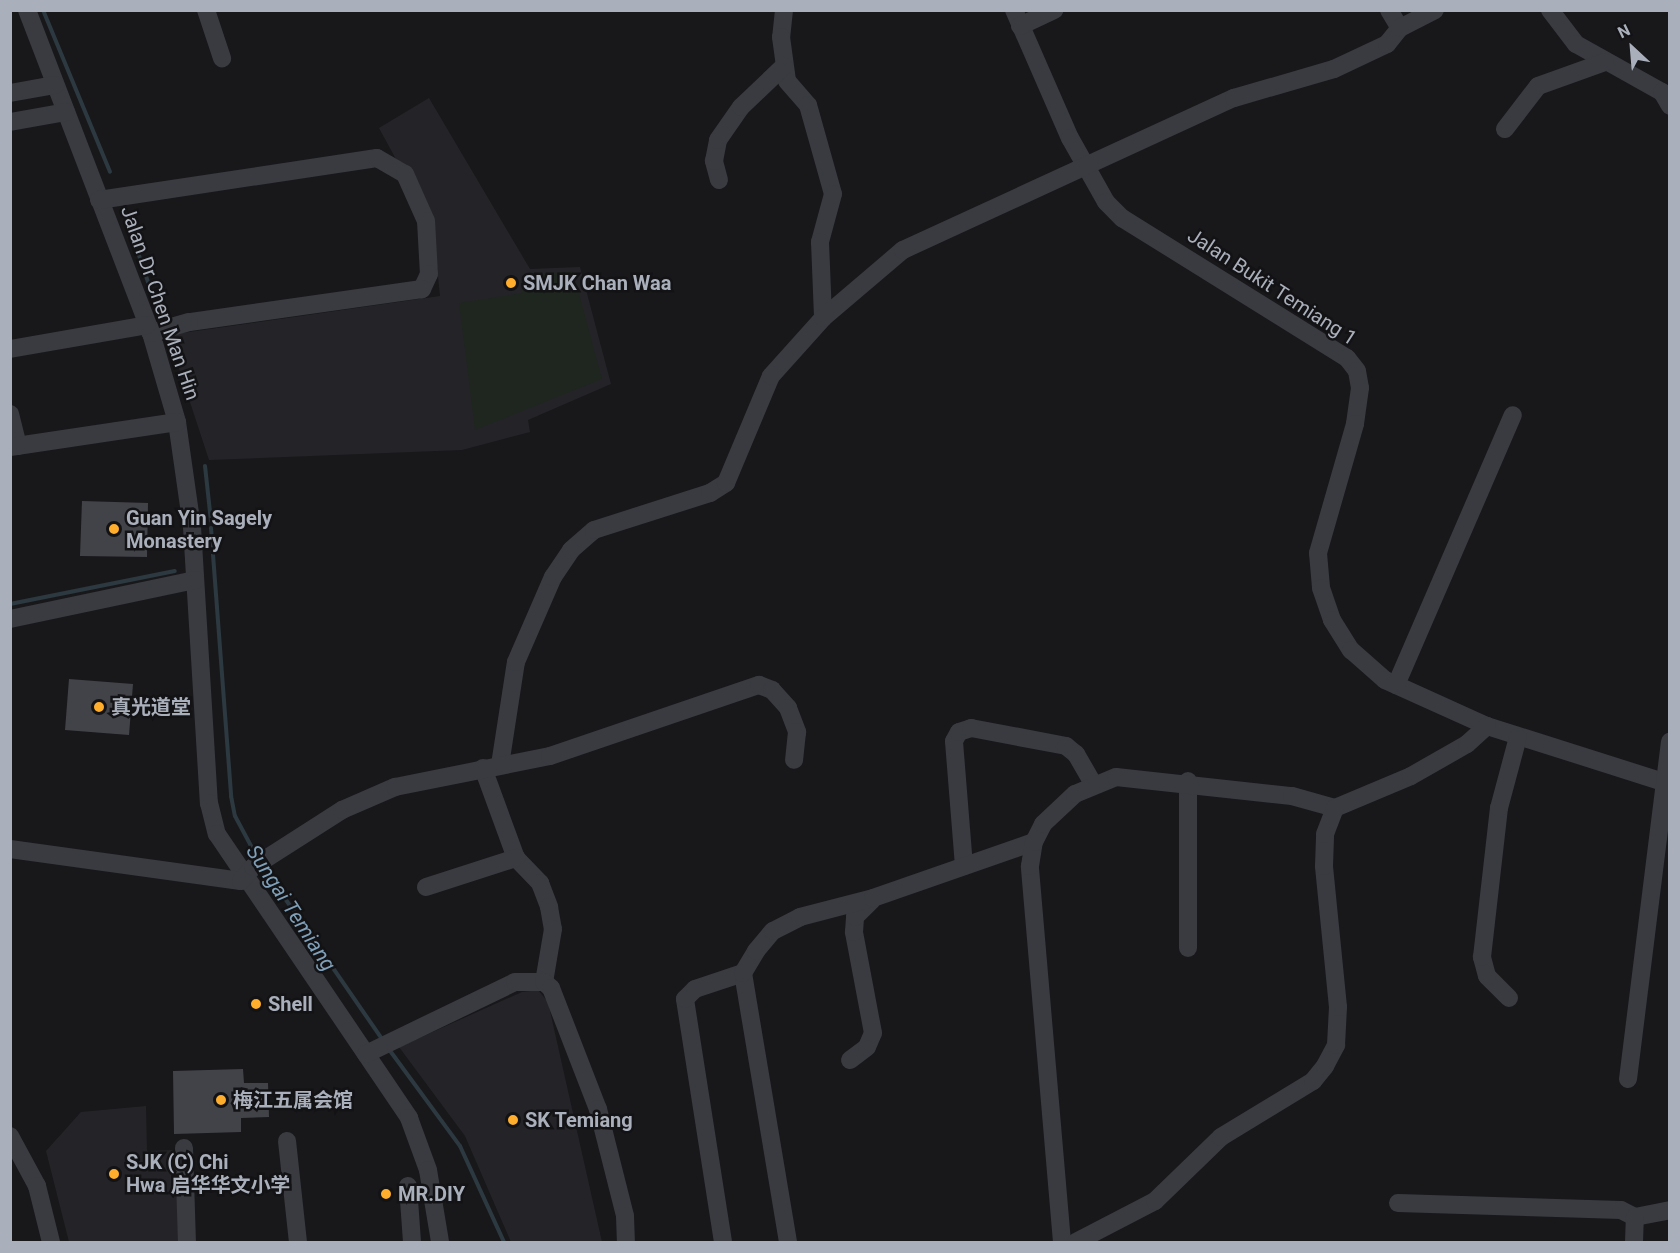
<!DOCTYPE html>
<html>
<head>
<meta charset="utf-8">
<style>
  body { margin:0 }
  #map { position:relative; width:1680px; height:1253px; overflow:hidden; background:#18181b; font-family:Roboto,"Noto Sans SC",sans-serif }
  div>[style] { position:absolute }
  .built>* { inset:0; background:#242428 }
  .green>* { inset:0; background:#1e261f }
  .stream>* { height:4px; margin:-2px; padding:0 2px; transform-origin:2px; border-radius:2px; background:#2d3940 }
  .building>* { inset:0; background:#424348 }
  .minor>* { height:18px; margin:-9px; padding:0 9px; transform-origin:9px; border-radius:9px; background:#393b40 }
  .dots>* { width:16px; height:16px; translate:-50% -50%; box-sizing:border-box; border:3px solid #131316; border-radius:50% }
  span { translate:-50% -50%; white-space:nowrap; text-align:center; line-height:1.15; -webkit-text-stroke:5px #131316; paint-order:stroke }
  .poi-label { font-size:20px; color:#aab0bb; font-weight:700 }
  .left { translate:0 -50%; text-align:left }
  .street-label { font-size:20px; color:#aab0bb }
  .water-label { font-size:21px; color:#7fa0b8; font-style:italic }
  .frame { position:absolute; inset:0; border:12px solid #aab0bb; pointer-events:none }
  .north { position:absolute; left:1602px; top:18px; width:60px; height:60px; -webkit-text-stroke:4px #131316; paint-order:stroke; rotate:334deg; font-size:16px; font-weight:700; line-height:24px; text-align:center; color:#aab0bb }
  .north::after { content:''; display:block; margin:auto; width:21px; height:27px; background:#aab0bb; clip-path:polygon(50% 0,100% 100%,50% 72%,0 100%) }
</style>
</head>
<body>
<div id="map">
  <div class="built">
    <div style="clip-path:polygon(429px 98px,530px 269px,580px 267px,611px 384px,528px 420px,530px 432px,462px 450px,209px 460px,168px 335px,440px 296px,433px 227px,379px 128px)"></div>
    <div style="clip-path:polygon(538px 990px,548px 1002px,602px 1242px,511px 1242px,465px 1136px,399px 1047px,522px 992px)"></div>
    <div style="clip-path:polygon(146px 1106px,147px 1151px,174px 1150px,180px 1242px,69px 1242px,46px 1151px,81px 1112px)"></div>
  </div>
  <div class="green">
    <div style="clip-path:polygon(573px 271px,602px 379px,475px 430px,459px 303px,522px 293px,521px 276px)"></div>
  </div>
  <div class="stream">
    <div style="left:43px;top:10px;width:175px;rotate:67.5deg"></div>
    <div style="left:124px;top:211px;width:75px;rotate:71.3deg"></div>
    <div style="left:205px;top:466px;width:55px;rotate:83.8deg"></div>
    <div style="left:211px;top:528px;width:269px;rotate:85.7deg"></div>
    <div style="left:231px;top:796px;width:20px;rotate:79deg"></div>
    <div style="left:235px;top:816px;width:49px;rotate:61.9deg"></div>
    <div style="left:10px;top:604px;width:168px;rotate:-11.3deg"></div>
    <div style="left:264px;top:868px;width:208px;rotate:55.4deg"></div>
    <div style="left:388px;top:1048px;width:122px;rotate:53.7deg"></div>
    <div style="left:460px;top:1146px;width:106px;rotate:65.4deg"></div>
  </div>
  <div class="building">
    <div style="clip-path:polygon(82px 501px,148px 503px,147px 557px,80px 556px)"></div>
    <div style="clip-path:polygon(69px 679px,133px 684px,129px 735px,65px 730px)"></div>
    <div style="clip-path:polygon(243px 1069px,244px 1083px,268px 1083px,269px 1117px,241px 1118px,241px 1132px,174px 1134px,173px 1071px)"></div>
  </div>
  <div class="minor">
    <div style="left:27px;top:10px;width:346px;rotate:69deg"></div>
    <div style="left:151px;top:333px;width:93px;rotate:73.7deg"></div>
    <div style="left:177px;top:422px;width:106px;rotate:81.9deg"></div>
    <div style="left:192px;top:527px;width:277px;rotate:86.5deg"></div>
    <div style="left:209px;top:803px;width:32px;rotate:76deg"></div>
    <div style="left:217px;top:834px;width:343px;rotate:55.9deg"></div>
    <div style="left:409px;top:1118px;width:55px;rotate:69.9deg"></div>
    <div style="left:428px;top:1170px;width:73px;rotate:80.5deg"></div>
    <div style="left:206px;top:10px;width:51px;rotate:71.6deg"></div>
    <div style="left:784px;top:10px;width:27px;rotate:96deg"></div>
    <div style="left:781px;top:37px;width:44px;rotate:82.2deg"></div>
    <div style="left:787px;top:81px;width:32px;rotate:49deg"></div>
    <div style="left:808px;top:105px;width:92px;rotate:74.3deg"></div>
    <div style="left:833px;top:194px;width:50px;rotate:105.2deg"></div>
    <div style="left:820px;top:242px;width:76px;rotate:87.7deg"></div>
    <div style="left:1014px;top:10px;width:140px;rotate:66.4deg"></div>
    <div style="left:1070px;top:138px;width:73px;rotate:60.6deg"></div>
    <div style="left:1106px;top:202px;width:23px;rotate:45deg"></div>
    <div style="left:1122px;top:218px;width:265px;rotate:31.9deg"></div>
    <div style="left:1347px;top:358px;width:16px;rotate:52deg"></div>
    <div style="left:1357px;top:371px;width:17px;rotate:80deg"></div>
    <div style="left:1360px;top:388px;width:36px;rotate:98deg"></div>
    <div style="left:1355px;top:424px;width:134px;rotate:106deg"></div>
    <div style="left:1318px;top:553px;width:35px;rotate:85deg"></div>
    <div style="left:1321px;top:588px;width:34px;rotate:71deg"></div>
    <div style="left:1332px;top:620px;width:36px;rotate:58deg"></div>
    <div style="left:1351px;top:650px;width:45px;rotate:41.4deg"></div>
    <div style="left:1385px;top:680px;width:112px;rotate:24.3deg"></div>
    <div style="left:1487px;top:726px;width:192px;rotate:17.6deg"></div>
    <div style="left:1389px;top:10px;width:21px;rotate:59deg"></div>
    <div style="left:1550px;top:10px;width:43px;rotate:52.6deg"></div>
    <div style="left:1576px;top:44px;width:98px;rotate:29.2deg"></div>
    <div style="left:1662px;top:92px;width:16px;rotate:60deg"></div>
    <div style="left:1020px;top:26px;width:38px;rotate:-25deg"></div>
    <div style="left:10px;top:93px;width:46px;rotate:-10.1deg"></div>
    <div style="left:10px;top:122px;width:57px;rotate:-10.1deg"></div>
    <div style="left:1505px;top:129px;width:54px;rotate:-52.5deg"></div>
    <div style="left:1538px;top:86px;width:71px;rotate:-19.7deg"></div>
    <div style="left:719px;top:180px;width:20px;rotate:-105deg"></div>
    <div style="left:714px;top:161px;width:21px;rotate:-79deg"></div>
    <div style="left:718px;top:140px;width:40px;rotate:-55.1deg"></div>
    <div style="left:741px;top:107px;width:59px;rotate:-43.6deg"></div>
    <div style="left:99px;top:200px;width:281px;rotate:-8.6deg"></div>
    <div style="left:377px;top:158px;width:32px;rotate:30deg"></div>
    <div style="left:405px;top:174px;width:51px;rotate:65.9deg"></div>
    <div style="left:426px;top:221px;width:53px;rotate:86.8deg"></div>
    <div style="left:429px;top:274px;width:17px;rotate:115deg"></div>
    <div style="left:422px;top:289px;width:235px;rotate:171.9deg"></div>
    <div style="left:189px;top:322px;width:40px;rotate:164deg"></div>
    <div style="left:10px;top:349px;width:139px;rotate:-9.9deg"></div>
    <div style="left:10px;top:414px;width:33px;rotate:76deg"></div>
    <div style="left:10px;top:447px;width:169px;rotate:-8.5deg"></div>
    <div style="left:10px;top:619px;width:189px;rotate:-11.9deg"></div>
    <div style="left:1396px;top:685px;width:294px;rotate:-66.6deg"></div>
    <div style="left:500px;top:765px;width:104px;rotate:-81.2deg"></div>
    <div style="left:516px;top:662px;width:93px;rotate:-66.5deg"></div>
    <div style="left:553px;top:577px;width:32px;rotate:-56deg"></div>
    <div style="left:571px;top:550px;width:30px;rotate:-41deg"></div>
    <div style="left:594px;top:530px;width:122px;rotate:-17.7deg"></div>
    <div style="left:710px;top:493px;width:19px;rotate:-32deg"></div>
    <div style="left:726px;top:483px;width:116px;rotate:-67.2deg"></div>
    <div style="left:771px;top:376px;width:78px;rotate:-48.1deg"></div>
    <div style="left:823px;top:318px;width:105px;rotate:-40.4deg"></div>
    <div style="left:903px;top:250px;width:364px;rotate:-24.7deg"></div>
    <div style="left:1234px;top:98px;width:104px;rotate:-16.2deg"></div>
    <div style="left:1334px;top:69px;width:59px;rotate:-25.3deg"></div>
    <div style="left:1387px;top:44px;width:21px;rotate:-51deg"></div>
    <div style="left:1400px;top:28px;width:39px;rotate:-27deg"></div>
    <div style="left:483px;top:768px;width:96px;rotate:69.9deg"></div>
    <div style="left:516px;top:858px;width:35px;rotate:46deg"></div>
    <div style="left:540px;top:883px;width:26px;rotate:69deg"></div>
    <div style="left:549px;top:907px;width:22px;rotate:80deg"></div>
    <div style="left:553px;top:929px;width:54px;rotate:99.6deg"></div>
    <div style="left:1188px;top:781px;width:167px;rotate:90deg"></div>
    <div style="left:10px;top:849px;width:233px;rotate:7.9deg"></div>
    <div style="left:241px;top:881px;width:18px;rotate:-49deg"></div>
    <div style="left:253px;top:867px;width:106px;rotate:-32.6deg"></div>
    <div style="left:342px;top:810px;width:58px;rotate:-23.5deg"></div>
    <div style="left:395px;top:787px;width:158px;rotate:-11.3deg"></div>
    <div style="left:550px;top:756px;width:221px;rotate:-18.8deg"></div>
    <div style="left:759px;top:685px;width:14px;rotate:21deg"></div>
    <div style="left:772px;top:690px;width:24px;rotate:48deg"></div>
    <div style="left:788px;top:708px;width:26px;rotate:69deg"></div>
    <div style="left:797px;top:732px;width:28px;rotate:96deg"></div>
    <div style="left:964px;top:866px;width:125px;rotate:-94.6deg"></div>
    <div style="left:954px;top:741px;width:10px;rotate:-61deg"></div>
    <div style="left:959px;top:732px;width:13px;rotate:-18deg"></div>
    <div style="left:971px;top:728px;width:97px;rotate:10.7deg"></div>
    <div style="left:1066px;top:746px;width:13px;rotate:39deg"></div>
    <div style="left:1076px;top:754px;width:34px;rotate:60deg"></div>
    <div style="left:426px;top:887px;width:95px;rotate:-17.9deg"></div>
    <div style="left:1509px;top:998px;width:31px;rotate:-135deg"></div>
    <div style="left:1487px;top:976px;width:20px;rotate:-105deg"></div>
    <div style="left:1482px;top:957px;width:150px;rotate:-83.5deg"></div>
    <div style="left:1499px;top:808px;width:73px;rotate:-75deg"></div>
    <div style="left:366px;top:1054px;width:165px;rotate:-25.8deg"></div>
    <div style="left:515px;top:982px;width:29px"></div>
    <div style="left:544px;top:982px;width:9px;rotate:41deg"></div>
    <div style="left:551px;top:988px;width:130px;rotate:68.8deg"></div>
    <div style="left:598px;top:1109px;width:110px;rotate:75.8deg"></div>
    <div style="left:625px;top:1216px;width:26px;rotate:88deg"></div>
    <div style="left:850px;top:1060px;width:21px;rotate:-37deg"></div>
    <div style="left:867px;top:1047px;width:15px;rotate:-67deg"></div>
    <div style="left:873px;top:1033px;width:103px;rotate:-100.7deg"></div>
    <div style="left:854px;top:932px;width:15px;rotate:-86deg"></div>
    <div style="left:855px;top:917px;width:24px;rotate:-45deg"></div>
    <div style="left:1628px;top:1079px;width:340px;rotate:-82.9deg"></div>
    <div style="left:10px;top:1136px;width:57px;rotate:61.6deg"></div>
    <div style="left:37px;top:1186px;width:58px;rotate:76deg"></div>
    <div style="left:287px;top:1141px;width:102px;rotate:83.8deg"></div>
    <div style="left:184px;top:1148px;width:94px;rotate:88.2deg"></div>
    <div style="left:408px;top:1186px;width:56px;rotate:85.9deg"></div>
    <div style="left:1398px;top:1203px;width:223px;rotate:1.8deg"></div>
    <div style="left:1621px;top:1210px;width:16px;rotate:27deg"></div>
    <div style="left:1635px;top:1217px;width:36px;rotate:-11deg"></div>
    <div style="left:723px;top:1242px;width:246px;rotate:-98.9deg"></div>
    <div style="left:685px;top:999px;width:14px;rotate:-45deg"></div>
    <div style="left:695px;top:989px;width:51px;rotate:-18.4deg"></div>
    <div style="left:788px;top:1242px;width:273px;rotate:-99.5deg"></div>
    <div style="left:743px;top:973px;width:26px;rotate:-59deg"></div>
    <div style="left:756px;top:951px;width:26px;rotate:-50deg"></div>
    <div style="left:773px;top:931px;width:30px;rotate:-27deg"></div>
    <div style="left:800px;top:917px;width:75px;rotate:-14.6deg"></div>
    <div style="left:873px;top:898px;width:170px;rotate:-19.2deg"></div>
    <div style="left:1062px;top:1242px;width:377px;rotate:-94.9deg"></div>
    <div style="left:1030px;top:866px;width:24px;rotate:-81deg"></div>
    <div style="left:1034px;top:842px;width:20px;rotate:-63deg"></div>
    <div style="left:1043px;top:824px;width:44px;rotate:-43.2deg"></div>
    <div style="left:1075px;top:794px;width:44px;rotate:-22.5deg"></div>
    <div style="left:1116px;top:777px;width:177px;rotate:6.2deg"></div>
    <div style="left:1292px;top:796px;width:45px;rotate:15.6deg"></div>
    <div style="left:1335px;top:808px;width:82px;rotate:-22.8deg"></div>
    <div style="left:1411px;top:776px;width:64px;rotate:-29.7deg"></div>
    <div style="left:1467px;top:744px;width:27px;rotate:-42deg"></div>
    <div style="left:1076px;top:1242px;width:89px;rotate:-27.4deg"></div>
    <div style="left:1155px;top:1201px;width:92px;rotate:-44.1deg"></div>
    <div style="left:1221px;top:1137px;width:108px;rotate:-31.3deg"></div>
    <div style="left:1313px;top:1081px;width:19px;rotate:-51deg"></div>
    <div style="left:1325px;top:1066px;width:24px;rotate:-62deg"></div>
    <div style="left:1336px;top:1045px;width:38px;rotate:-87deg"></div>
    <div style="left:1338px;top:1007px;width:142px;rotate:-95.7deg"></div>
    <div style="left:1324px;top:866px;width:32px;rotate:-88deg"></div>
    <div style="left:1325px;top:834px;width:28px;rotate:-69deg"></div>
    <div style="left:1634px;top:1242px;width:25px;rotate:-88deg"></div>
  </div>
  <div class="dots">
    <div style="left:511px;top:283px;background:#fead2d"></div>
    <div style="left:114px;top:529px;background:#fead2d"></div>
    <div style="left:99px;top:707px;background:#fead2d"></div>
    <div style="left:256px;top:1004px;background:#fead2d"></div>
    <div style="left:221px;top:1100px;background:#fead2d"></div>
    <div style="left:513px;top:1120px;background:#fead2d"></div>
    <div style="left:114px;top:1174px;background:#fead2d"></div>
    <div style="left:386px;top:1194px;background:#fead2d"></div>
  </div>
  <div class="poi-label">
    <span class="left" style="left:523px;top:283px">SMJK Chan Waa</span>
    <span class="left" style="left:126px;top:530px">Guan Yin Sagely<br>Monastery</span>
    <span class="left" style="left:111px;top:707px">真光道堂</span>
    <span class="left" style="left:268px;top:1004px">Shell</span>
    <span class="left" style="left:233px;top:1100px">梅江五属会馆</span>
    <span class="left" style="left:525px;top:1120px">SK Temiang</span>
    <span class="left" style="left:126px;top:1174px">SJK (C) Chi<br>Hwa 启华华文小学</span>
    <span class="left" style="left:398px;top:1194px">MR.DIY</span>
  </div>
  <div class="street-label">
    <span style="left:1272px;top:287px;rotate:33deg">Jalan Bukit Temiang 1</span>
    <span style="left:160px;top:303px;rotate:71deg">Jalan Dr Chen Man Hin</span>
  </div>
  <div class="water-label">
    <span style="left:291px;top:908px;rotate:57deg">Sungai Temiang</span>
  </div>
  <div class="frame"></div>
  <div class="north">N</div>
</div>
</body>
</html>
